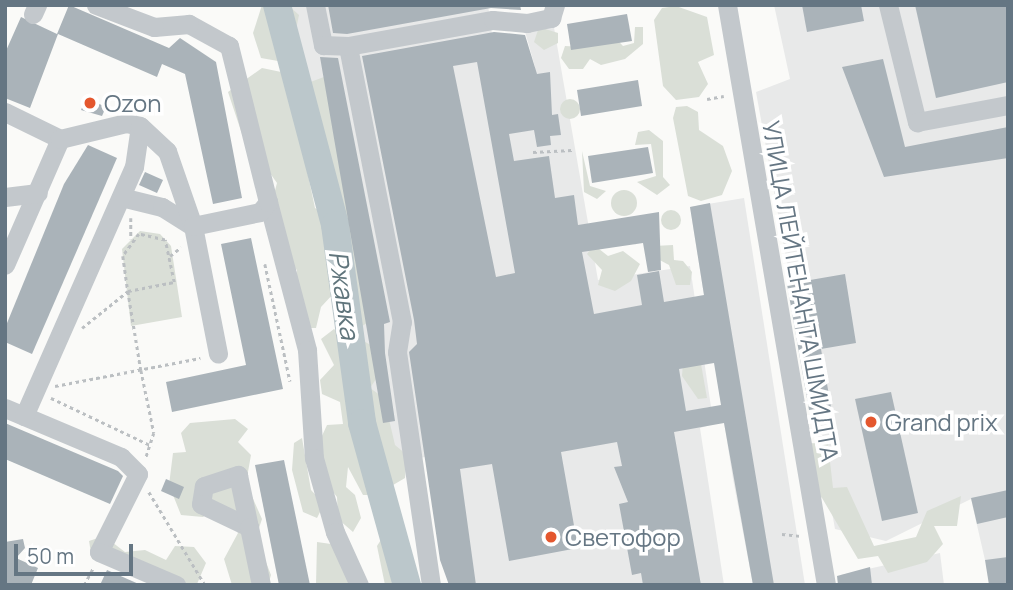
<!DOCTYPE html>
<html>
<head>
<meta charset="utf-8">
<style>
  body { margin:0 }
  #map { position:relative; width:1013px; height:590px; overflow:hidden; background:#fafaf8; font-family:Manrope,sans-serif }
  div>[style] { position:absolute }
  .built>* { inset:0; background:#e8e9e9 }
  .green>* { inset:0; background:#dadfd7 }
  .round { border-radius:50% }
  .river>* { height:28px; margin:-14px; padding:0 14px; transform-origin:14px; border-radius:14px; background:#bbc7cb }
  .building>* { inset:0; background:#aab3b9 }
  .path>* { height:2.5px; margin-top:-1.25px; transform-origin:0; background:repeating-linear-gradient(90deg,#bbbfc2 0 3.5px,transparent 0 7px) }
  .minor>* { height:19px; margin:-9.5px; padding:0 9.5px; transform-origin:9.5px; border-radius:9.5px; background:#c3c8cc }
  .dots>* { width:19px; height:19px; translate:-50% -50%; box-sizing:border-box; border:4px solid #fff; border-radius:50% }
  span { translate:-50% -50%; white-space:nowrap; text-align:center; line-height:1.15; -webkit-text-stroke:7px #fff; paint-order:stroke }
  .poi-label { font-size:24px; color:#657683 }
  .left { translate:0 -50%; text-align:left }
  .street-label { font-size:24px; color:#657683 }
  .water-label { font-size:26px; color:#60757c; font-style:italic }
  .frame { position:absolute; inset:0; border:7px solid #657683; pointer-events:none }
  .scale { position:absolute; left:14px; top:544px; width:119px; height:32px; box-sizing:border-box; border:4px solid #657683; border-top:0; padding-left:9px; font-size:21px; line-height:24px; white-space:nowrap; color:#657683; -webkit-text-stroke:5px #fff; paint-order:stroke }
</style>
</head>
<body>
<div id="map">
  <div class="built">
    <div style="clip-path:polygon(287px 5px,488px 5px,498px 79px,535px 67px,524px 28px,553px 22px,598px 280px,690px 266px,711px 407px,704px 408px,707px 426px,700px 428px,724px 585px,449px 585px,425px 457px,382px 465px,368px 418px,342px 225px)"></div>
    <div style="clip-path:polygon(774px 5px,1008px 5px,1008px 585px,985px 560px,971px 499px,886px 541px,835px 529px,756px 92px,790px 79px)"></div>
    <div style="clip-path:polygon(744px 198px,805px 585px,753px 585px,733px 479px,690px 207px)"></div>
    <div style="clip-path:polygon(940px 553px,944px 585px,842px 585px,841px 575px)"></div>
  </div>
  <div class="green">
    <div style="clip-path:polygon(262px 5px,288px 5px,299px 15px,292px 49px,278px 61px,261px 58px,253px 33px)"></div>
    <div style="clip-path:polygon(676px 6px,707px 17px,714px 55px,698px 62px,708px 84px,699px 97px,676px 100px,663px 86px,654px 20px,662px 8px)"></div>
    <div style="clip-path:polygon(539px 27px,558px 33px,558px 43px,544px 50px,534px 42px)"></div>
    <div style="clip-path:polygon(635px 27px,643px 27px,643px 44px,625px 59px,601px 65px,590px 59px,583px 69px,569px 69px,561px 58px,565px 46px,583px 47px,607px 29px,623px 46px,634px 43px)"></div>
    <div style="clip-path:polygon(262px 68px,286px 73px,315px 208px,325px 214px,334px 293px,321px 307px,316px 328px,304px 328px,294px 286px,297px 270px,288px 263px,273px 198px,277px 183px,242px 134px,228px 92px)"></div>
    <div style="clip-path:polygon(324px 77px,367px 323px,354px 331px,342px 310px,341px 235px,305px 84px)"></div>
    <div class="round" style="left:560px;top:99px;width:20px;height:20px"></div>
    <div style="clip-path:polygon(687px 106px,698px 112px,699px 130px,723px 146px,732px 171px,722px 195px,701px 201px,688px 196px,673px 118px,676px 107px)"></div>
    <div style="clip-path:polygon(649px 130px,663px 141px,663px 177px,670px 185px,657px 195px,637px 182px,656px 176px,651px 144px,635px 145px,638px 132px)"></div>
    <div style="clip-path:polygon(582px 151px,590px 186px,606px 191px,597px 199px,584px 192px)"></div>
    <div class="round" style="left:611px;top:190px;width:26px;height:26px"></div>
    <div class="round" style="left:661px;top:210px;width:20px;height:20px"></div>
    <div style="clip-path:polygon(140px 231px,160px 234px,171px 246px,182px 317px,131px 326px,122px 249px)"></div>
    <div style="clip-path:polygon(594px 245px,608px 256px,623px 251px,640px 264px,631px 281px,615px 291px,598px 285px,602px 270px,587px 254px)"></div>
    <div style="clip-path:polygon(673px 245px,674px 260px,683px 261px,692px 272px,690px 285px,676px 285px,669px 265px,654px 257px,654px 246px)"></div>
    <div style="clip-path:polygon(334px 329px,347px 342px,362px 340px,379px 350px,382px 370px,370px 388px,384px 398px,395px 445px,407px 455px,405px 478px,376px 495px,363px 495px,348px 467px,346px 487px,355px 495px,361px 518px,353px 532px,338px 519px,337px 497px,322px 478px,321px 438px,327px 425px,343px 424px,340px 402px,322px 394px,320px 380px,334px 365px,321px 339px)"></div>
    <div style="clip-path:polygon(683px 362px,701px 364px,707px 398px,698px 399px,682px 376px)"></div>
    <div style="clip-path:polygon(235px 419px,248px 429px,238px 442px,251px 455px,246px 483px,262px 519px,256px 537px,271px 575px,268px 585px,232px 585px,224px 559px,238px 533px,220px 504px,203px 517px,181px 515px,169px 485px,173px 453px,186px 452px,181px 433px,190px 423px)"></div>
    <div style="clip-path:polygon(302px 438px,311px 490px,324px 504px,317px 518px,303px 512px,292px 470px,294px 443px)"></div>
    <div style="clip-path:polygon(809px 443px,828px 444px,833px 488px,847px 487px,874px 546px,916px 537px,927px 511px,961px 496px,957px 526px,934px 526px,943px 544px,927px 562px,888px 573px,878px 556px,858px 559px,822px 498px,803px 480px)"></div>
    <div style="clip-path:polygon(384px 535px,401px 585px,385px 585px,377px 546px)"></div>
    <div style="clip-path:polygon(104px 536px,125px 552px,145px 550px,166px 560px,175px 546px,194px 547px,206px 563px,197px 584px,164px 585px,92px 559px,89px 541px)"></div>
    <div style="clip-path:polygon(317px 542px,352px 547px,353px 585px,316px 585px)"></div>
  </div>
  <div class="river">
    <div style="left:277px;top:5px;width:228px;rotate:75.2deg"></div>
    <div style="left:335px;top:225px;width:200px;rotate:82.2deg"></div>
    <div style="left:362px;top:423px;width:168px;rotate:74.5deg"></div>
  </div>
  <div class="building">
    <div style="clip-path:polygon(69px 5px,169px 48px,180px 38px,216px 62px,242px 198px,213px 204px,185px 74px,162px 64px,157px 77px,58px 34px,30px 108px,5px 98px,5px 53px,21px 17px,57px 34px)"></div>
    <div style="clip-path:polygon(328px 5px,520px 5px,521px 10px,491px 8px,347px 34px,333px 33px)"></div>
    <div style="clip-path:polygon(802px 5px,861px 5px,864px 21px,807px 32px)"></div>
    <div style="clip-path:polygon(915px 5px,1008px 5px,1008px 82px,936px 98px)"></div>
    <div style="clip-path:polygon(627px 14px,632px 41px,571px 50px,567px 24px)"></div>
    <div style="clip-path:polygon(evenodd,494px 32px,525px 35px,537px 74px,550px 72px,552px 115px,558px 114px,561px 135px,550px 136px,551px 145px,537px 147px,534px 130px,509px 134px,514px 161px,549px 156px,555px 198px,574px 195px,578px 225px,659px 212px,661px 270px,648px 272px,643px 243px,582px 252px,594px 314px,642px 305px,637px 275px,659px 271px,664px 302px,704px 295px,690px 207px,710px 203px,774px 585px,753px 585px,724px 423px,674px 432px,701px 585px,643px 585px,641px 573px,632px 575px,619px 504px,628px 502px,614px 467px,622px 466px,617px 442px,561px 452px,578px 548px,509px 561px,492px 464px,460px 469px,476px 585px,449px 585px,440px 560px,409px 352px,417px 344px,414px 320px,362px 56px,494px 32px,477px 62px,515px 273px,496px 277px,453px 66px,477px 62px,494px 32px,714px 363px,721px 405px,686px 411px,679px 369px,714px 363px)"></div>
    <div style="clip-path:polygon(320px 57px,338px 58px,390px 322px,384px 324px,385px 353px,395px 421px,383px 423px)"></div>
    <div style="clip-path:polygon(883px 59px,905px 147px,1008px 127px,1008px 158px,884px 177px,842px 67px)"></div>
    <div style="clip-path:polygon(638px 80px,642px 106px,581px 116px,577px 90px)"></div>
    <div style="clip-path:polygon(86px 98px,106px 107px,102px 116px,81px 110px)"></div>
    <div style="clip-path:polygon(88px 145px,117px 158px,32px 354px,5px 342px,5px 328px,64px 184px)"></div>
    <div style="clip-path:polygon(648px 147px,653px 173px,592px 183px,588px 156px)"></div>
    <div style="clip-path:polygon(145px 172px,163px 180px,157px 193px,139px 185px)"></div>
    <div style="clip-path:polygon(251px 238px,283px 389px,172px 412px,166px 382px,246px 365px,221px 244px)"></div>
    <div style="clip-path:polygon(845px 274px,856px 343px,821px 349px,831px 407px,809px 410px,787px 284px)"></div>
    <div style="clip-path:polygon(891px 392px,918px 513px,882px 521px,855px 399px)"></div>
    <div style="clip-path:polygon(5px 423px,118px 471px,123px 476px,110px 504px,5px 459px)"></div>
    <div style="clip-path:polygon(284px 460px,310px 585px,279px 585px,255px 465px)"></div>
    <div style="clip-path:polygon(166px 479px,184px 487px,179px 499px,161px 491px)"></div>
    <div style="clip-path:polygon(1008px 490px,1008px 517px,977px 524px,971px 498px)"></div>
    <div style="clip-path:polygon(23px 539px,25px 548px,16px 558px,38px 568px,31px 585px,5px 585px,5px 542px)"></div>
    <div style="clip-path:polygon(1008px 557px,1008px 585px,989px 585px,985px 560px)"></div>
    <div style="clip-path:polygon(870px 567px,872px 585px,838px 585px,837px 576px)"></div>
    <div style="clip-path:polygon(107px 570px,141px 585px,100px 585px)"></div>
  </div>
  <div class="path">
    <div style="left:707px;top:99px;width:17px;rotate:-10deg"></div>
    <div style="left:533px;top:152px;width:39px;rotate:-3deg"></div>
    <div style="left:131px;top:218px;width:21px;rotate:90deg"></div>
    <div style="left:170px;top:256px;width:14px;rotate:-39deg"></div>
    <div style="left:265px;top:264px;width:120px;rotate:77.9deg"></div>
    <div style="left:82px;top:328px;width:59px;rotate:-38.8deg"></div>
    <div style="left:128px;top:291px;width:47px;rotate:-11.1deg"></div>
    <div style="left:174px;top:282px;width:43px;rotate:-102.1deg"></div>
    <div style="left:165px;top:240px;width:27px;rotate:-167deg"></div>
    <div style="left:139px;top:234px;width:27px;rotate:126deg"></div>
    <div style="left:123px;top:256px;width:35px;rotate:82deg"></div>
    <div style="left:128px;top:291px;width:80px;rotate:80.7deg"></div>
    <div style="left:141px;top:370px;width:64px;rotate:78.3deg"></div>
    <div style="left:154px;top:433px;width:26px;rotate:108deg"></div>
    <div style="left:55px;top:386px;width:148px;rotate:-10.9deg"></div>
    <div style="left:51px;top:398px;width:112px;rotate:25.4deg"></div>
    <div style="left:149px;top:492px;width:109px;rotate:58.9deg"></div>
    <div style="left:782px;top:534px;width:18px;rotate:6deg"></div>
    <div style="left:84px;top:585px;width:19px;rotate:-62deg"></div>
  </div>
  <div class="minor">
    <div style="left:315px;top:5px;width:41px;rotate:78.7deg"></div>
    <div style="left:323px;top:45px;width:25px;rotate:2deg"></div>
    <div style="left:727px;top:5px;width:588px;rotate:80.31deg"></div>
    <div style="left:888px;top:5px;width:121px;rotate:76.1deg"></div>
    <div style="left:917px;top:122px;width:93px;rotate:-10.6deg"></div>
    <div style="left:33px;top:14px;width:10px;rotate:-66deg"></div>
    <div style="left:5px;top:112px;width:61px;rotate:26.1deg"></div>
    <div style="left:60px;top:139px;width:137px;rotate:113.6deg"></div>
    <div style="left:60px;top:139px;width:68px;rotate:-13.6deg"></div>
    <div style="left:126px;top:123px;width:14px;rotate:12deg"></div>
    <div style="left:5px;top:197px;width:33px;rotate:-7deg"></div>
    <div style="left:121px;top:197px;width:42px;rotate:13.7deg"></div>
    <div style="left:162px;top:207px;width:36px;rotate:32deg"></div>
    <div style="left:193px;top:226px;width:130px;rotate:78.9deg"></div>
    <div style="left:268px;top:202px;width:153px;rotate:75.2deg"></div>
    <div style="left:307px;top:350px;width:108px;rotate:86.3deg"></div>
    <div style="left:314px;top:458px;width:77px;rotate:74.2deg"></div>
    <div style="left:335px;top:532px;width:58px;rotate:65.6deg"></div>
    <div style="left:5px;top:408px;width:126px;rotate:22.9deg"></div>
    <div style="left:121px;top:457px;width:24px;rotate:45deg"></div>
    <div style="left:138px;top:474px;width:87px;rotate:116.6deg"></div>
    <div style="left:99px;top:552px;width:84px;rotate:23.2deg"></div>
    <div style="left:24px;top:416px;width:272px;rotate:-66.2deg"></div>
    <div style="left:134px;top:167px;width:41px;rotate:-81.7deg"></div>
    <div style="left:140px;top:126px;width:37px;rotate:43deg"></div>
    <div style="left:167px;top:151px;width:79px;rotate:70.9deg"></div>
    <div style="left:193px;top:226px;width:68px;rotate:-11.8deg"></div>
    <div style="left:260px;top:212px;width:13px;rotate:-51deg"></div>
    <div style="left:268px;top:202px;width:161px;rotate:-104deg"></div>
    <div style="left:229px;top:46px;width:46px;rotate:-151.2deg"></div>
    <div style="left:189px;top:24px;width:35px;rotate:175deg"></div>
    <div style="left:154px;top:27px;width:62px;rotate:-159.2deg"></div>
    <div style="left:249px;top:527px;width:53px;rotate:-154.4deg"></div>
    <div style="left:201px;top:504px;width:18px;rotate:-81deg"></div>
    <div style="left:204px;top:486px;width:36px;rotate:-18deg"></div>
    <div style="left:238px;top:475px;width:53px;rotate:78.1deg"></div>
    <div style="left:249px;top:527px;width:59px;rotate:78.3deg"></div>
    <div style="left:431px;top:585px;width:235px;rotate:-98.3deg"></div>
    <div style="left:397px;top:352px;width:30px;rotate:-81deg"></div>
    <div style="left:402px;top:322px;width:281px;rotate:-101.1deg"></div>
    <div style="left:348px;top:46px;width:147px;rotate:-10.2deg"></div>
    <div style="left:493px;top:20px;width:34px;rotate:5deg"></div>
    <div style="left:527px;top:23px;width:25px;rotate:-12deg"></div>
    <div style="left:551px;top:18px;width:14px;rotate:-73deg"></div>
  </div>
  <div class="dots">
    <div style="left:90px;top:103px;background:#e4572e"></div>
    <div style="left:871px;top:422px;background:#e4572e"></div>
    <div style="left:551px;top:537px;background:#e4572e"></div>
  </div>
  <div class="poi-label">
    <span class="left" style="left:104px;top:103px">Ozon</span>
    <span class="left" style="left:885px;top:422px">Grand prix</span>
    <span class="left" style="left:565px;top:537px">Светофор</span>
  </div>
  <div class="street-label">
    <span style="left:801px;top:291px;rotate:80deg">УЛИЦА ЛЕЙТЕНАНТА ШМИДТА</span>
  </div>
  <div class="water-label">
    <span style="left:344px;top:295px;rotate:82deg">Ржавка</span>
  </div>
  <div class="frame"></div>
  <div class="scale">50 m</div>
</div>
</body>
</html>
